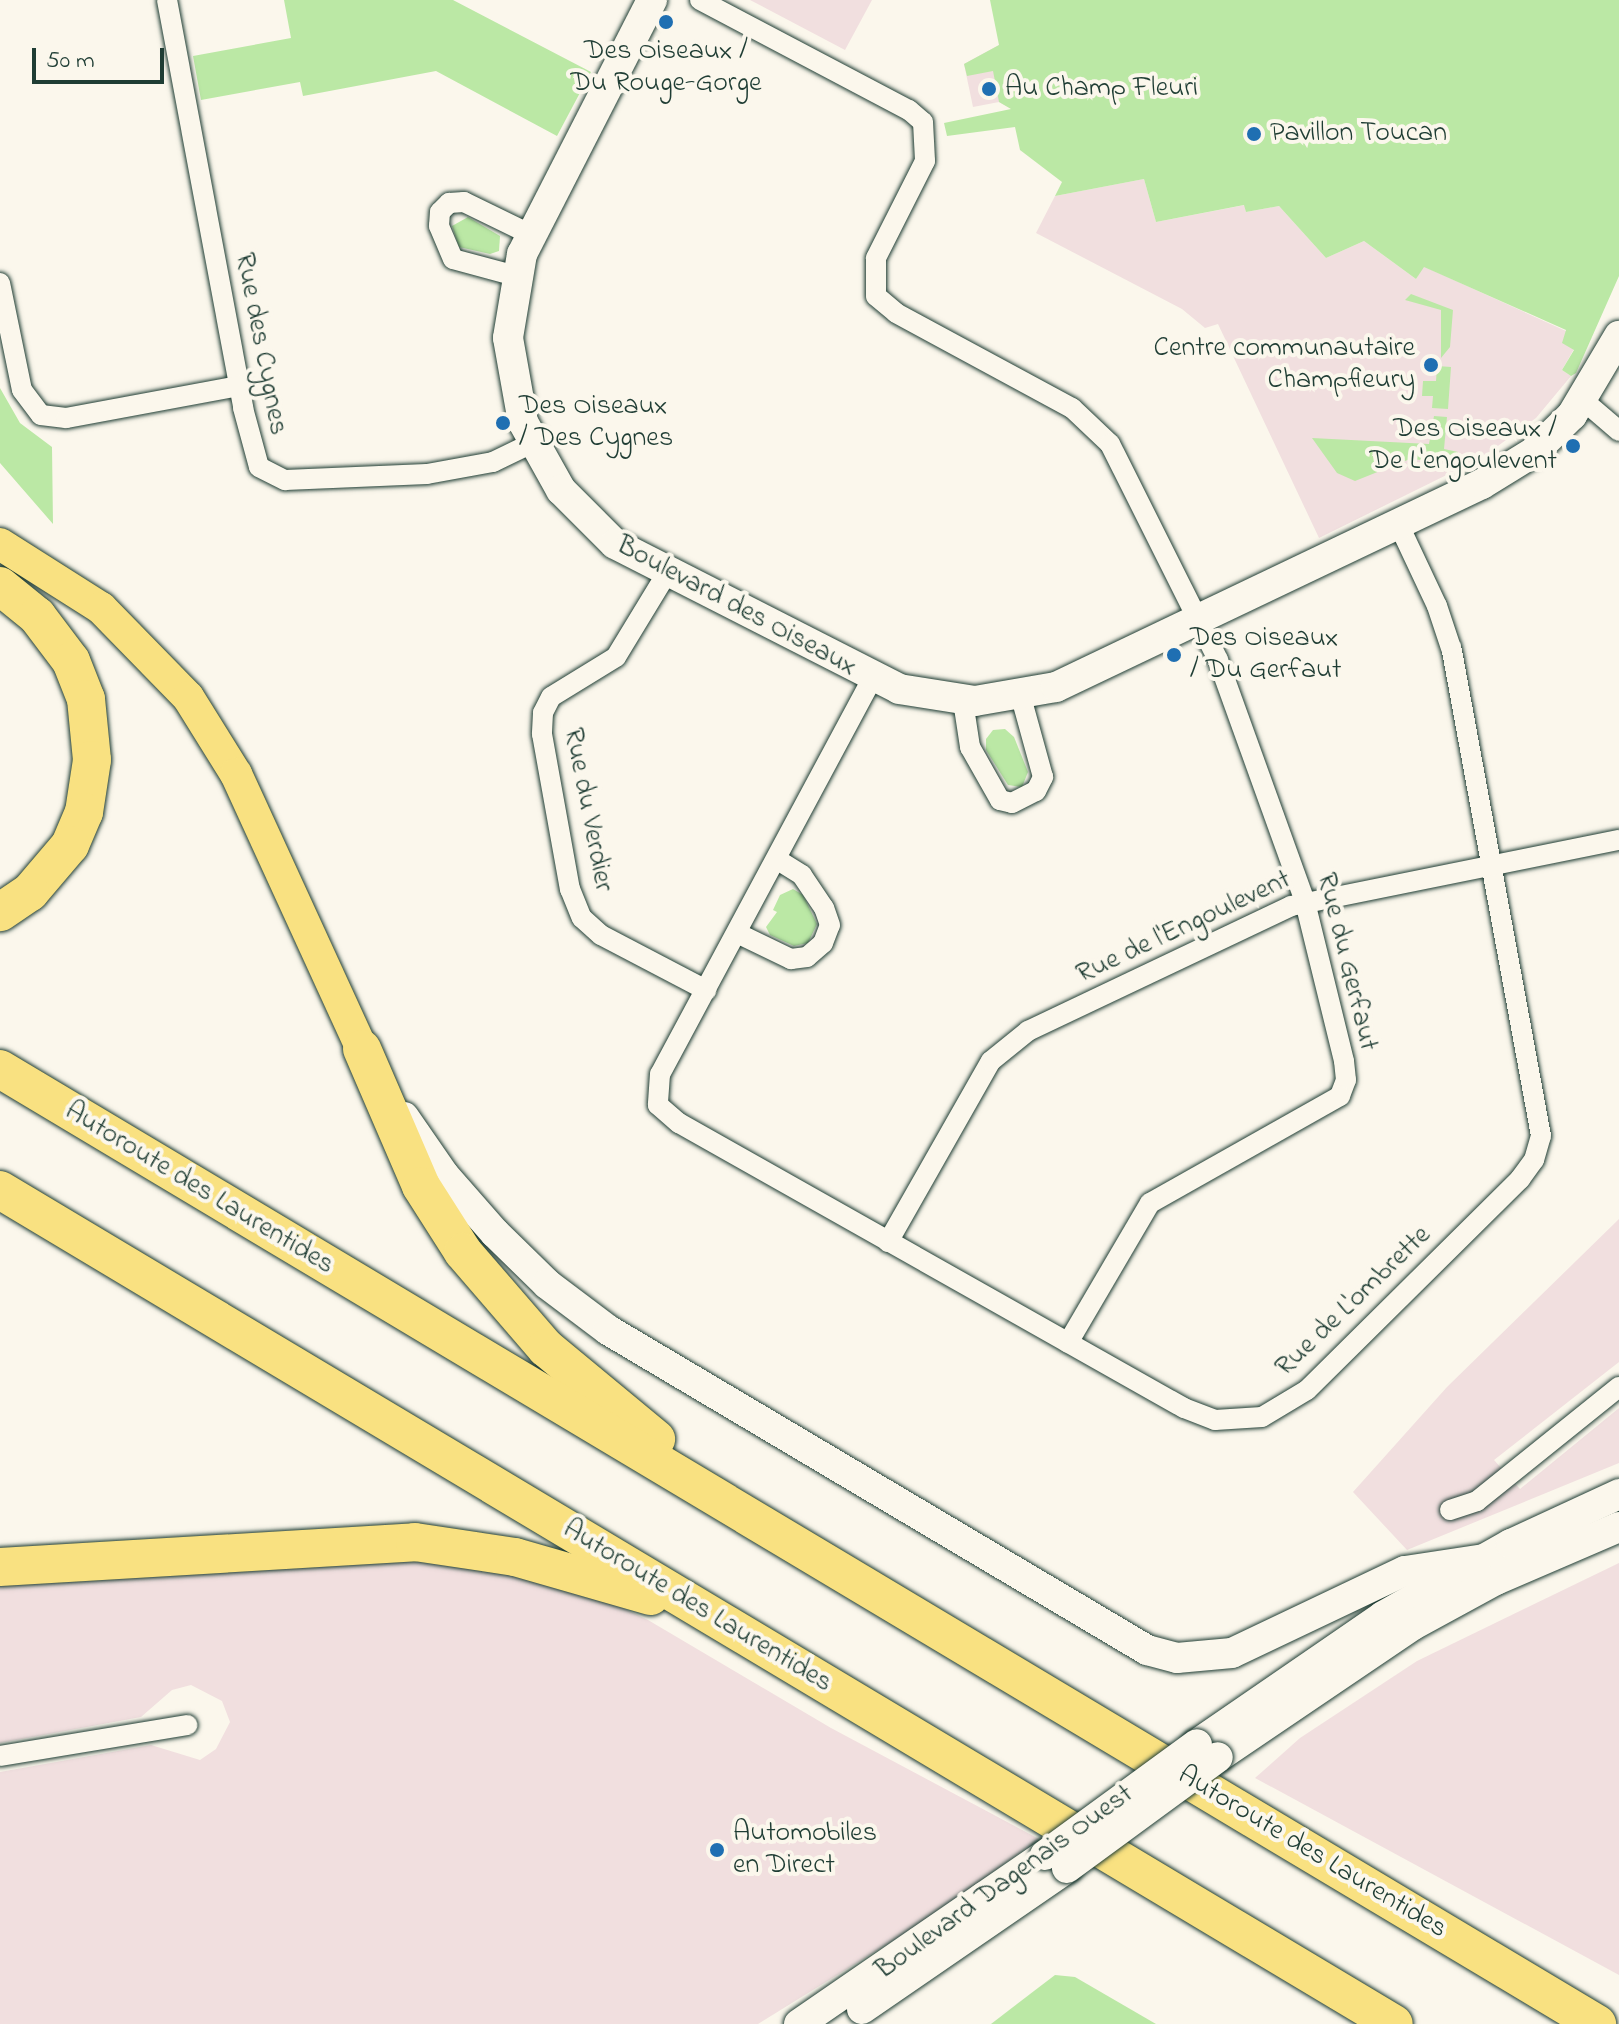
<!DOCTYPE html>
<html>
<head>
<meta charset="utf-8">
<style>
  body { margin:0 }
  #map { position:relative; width:1619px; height:2024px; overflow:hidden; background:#fbf7ec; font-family:"Indie Flower",sans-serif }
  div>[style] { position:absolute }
  .built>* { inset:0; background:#f1dfdf }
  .green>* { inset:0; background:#bbe8a5 }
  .roads { filter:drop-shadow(0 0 2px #1f3d34) drop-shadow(0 0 2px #1f3d34) }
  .street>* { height:20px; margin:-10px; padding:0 10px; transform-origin:10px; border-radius:10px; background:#fbf7ec }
  .secondary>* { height:30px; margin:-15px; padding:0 15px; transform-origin:15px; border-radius:15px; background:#fbf7ec }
  .primary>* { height:32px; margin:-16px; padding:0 16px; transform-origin:16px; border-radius:16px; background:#f9e181 }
  .highway>* { height:38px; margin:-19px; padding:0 19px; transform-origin:19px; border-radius:19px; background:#f9e181 }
  .bridges { filter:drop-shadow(0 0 2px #1f3d34) drop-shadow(0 0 2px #1f3d34) }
  .secondary-bridge>* { height:30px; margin:-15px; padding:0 15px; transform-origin:15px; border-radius:15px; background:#fbf7ec }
  .dots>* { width:22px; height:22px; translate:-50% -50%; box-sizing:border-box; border:4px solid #fbf7ec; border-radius:50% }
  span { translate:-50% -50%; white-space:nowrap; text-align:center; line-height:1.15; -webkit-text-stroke:8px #fbf7ec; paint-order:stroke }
  .poi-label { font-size:28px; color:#1f3d34 }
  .left { translate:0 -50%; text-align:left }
  .right { translate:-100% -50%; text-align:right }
  .street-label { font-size:28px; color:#1f3d34 }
  .scale { position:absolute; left:32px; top:48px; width:132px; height:36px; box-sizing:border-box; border:4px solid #1f3d34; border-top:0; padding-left:10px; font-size:24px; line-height:28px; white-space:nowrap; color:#1f3d34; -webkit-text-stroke:6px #fbf7ec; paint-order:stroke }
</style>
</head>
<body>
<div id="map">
  <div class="built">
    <div style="clip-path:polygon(750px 0,872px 0,845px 50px)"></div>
    <div style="clip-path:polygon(999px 45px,1012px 109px,999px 102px,973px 107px,964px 64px)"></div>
    <div style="clip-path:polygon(1144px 179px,1156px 222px,1245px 205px,1246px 212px,1279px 206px,1326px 258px,1364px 241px,1416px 279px,1423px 266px,1566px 331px,1574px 349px,1562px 370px,1571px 376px,1536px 418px,1483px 457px,1319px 538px,1218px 324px,1205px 328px,1182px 309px,1036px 233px,1055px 196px)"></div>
    <div style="clip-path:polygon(1619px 1219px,1619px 1362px,1494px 1460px,1520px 1489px,1619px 1408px,1619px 1463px,1407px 1550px,1353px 1492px,1447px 1387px)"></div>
    <div style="clip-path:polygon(476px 1560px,610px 1602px,648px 1620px,831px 1728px,1039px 1839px,923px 1922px,758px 2024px,0 2024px,0 1772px,151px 1745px,200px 1760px,216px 1749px,230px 1722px,222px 1701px,191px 1685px,172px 1690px,141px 1717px,0 1743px,0 1578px,235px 1562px)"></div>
    <div style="clip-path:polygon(1619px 1563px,1619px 1975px,1255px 1778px,1300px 1738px,1417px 1661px)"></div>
  </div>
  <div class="green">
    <div style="clip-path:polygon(284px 0,453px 0,591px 72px,557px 136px,436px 71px,303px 96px,300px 82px,201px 100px,193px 56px,291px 38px)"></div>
    <div style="clip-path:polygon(990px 0,1619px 0,1619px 276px,1576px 373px,1571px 376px,1562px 370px,1574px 350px,1562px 343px,1566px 330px,1424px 267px,1416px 279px,1364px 241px,1326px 258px,1279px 206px,1246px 212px,1244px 205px,1156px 222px,1144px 179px,1055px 196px,1062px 182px,1020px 150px,1015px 127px,947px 136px,944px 123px,1011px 109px,999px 102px,993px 71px,967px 76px,964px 64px,999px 45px)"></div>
    <div style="clip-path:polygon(468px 217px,500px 236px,499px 251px,490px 254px,459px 247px,452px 226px)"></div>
    <div style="clip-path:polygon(1411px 294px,1453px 310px,1450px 347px,1441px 358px,1441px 310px,1405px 300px)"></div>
    <div style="clip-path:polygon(1437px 366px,1451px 367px,1448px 409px,1432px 408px,1433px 396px,1422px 396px,1423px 381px,1436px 381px)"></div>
    <div style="clip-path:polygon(0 388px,20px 423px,52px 447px,53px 524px,0 463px)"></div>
    <div style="clip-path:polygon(1434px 416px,1447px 417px,1444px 449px,1458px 452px,1458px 463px,1410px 459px,1355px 481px,1337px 473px,1312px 438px,1429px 444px)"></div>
    <div style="clip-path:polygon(993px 730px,1005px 729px,1014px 737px,1028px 772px,1022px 787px,1008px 785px,986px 750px,986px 739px)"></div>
    <div style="clip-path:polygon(793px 889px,803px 895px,817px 924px,808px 943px,794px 946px,770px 935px,766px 927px,777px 912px,773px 910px,780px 895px)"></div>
    <div style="clip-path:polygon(1055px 1975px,1075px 1977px,1156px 2024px,991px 2024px)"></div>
  </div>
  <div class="roads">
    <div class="street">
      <div style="left:167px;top:0;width:415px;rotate:79.4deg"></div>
      <div style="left:243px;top:408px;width:61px;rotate:74.8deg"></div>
      <div style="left:259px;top:467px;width:29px;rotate:27deg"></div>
      <div style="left:285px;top:480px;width:142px;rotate:-2.4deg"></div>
      <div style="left:427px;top:474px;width:67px;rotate:-10.3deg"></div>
      <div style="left:493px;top:462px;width:43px;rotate:-26deg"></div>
      <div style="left:700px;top:0;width:236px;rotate:27.8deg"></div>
      <div style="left:909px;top:110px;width:18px;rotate:41deg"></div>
      <div style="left:923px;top:122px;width:39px;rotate:87deg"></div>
      <div style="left:925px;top:161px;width:109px;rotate:116.8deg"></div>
      <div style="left:876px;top:258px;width:38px;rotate:90deg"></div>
      <div style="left:876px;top:296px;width:26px;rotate:40deg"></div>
      <div style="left:896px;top:313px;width:200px;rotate:28.4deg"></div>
      <div style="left:1072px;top:408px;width:52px;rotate:43.5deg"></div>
      <div style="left:1110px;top:444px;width:241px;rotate:63.4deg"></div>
      <div style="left:1218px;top:660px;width:257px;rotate:70.2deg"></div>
      <div style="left:1305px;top:902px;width:164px;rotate:76.2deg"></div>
      <div style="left:1344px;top:1061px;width:19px;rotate:84deg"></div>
      <div style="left:1346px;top:1080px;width:17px;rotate:111deg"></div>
      <div style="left:1340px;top:1096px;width:218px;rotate:150.6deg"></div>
      <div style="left:1150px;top:1203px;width:162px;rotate:120.4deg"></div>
      <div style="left:516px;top:276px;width:65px;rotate:-164.9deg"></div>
      <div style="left:453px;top:259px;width:36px;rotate:-113deg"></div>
      <div style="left:439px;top:226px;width:14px;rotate:-86deg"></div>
      <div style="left:440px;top:212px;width:13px;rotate:-45deg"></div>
      <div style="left:449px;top:203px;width:15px;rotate:-4deg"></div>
      <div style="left:464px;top:202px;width:73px;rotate:25.9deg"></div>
      <div style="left:0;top:283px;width:109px;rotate:78.4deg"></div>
      <div style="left:22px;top:390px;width:31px;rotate:53deg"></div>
      <div style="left:41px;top:415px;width:25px;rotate:7deg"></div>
      <div style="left:66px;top:418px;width:176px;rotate:-10.5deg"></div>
      <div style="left:1584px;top:401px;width:46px;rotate:40.6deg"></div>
      <div style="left:667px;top:573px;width:98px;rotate:121.3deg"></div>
      <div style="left:616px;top:657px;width:76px;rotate:148.4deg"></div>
      <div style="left:551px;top:697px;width:18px;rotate:117deg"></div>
      <div style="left:543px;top:713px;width:21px;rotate:93deg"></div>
      <div style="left:542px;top:734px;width:158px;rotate:79.8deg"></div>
      <div style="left:570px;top:889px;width:31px;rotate:68deg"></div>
      <div style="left:582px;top:918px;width:25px;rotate:42deg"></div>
      <div style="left:601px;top:935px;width:119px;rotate:27.6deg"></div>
      <div style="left:872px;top:679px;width:448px;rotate:118.2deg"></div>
      <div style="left:660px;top:1074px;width:31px;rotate:94deg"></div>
      <div style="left:658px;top:1105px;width:28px;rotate:41deg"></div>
      <div style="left:679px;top:1123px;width:580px;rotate:29.44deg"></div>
      <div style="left:1184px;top:1408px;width:33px;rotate:21deg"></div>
      <div style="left:1215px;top:1420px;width:47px;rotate:-3.7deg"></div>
      <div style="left:1262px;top:1417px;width:52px;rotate:-31deg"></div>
      <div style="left:1307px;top:1390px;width:300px;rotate:-44.7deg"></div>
      <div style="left:1520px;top:1179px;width:24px;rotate:-54deg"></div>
      <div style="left:1534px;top:1160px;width:25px;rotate:-74deg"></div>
      <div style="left:1541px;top:1136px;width:496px;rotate:-100.4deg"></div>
      <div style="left:1451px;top:648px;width:44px;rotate:-108.4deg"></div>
      <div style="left:1437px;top:606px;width:92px;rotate:-115.2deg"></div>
      <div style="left:963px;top:701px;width:47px;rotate:81.3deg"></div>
      <div style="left:970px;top:747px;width:61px;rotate:60.5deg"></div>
      <div style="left:1000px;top:800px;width:12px;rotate:14deg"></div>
      <div style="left:1012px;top:803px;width:27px;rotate:-27deg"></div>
      <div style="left:1036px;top:791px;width:16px;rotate:-63deg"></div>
      <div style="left:1043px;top:777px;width:83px;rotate:-105.4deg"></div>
      <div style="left:739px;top:934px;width:58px;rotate:25.7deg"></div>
      <div style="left:791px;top:959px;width:16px;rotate:-7deg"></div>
      <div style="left:807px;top:957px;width:21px;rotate:-41deg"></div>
      <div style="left:823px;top:943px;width:19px;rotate:-69deg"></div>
      <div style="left:830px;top:925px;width:18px;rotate:-109deg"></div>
      <div style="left:824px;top:908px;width:40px;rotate:-124deg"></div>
      <div style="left:802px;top:875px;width:28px;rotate:-148deg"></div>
      <div style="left:888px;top:1242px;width:208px;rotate:-60.4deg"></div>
      <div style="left:991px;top:1061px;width:48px;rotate:-39deg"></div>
      <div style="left:1028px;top:1031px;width:291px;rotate:-25.4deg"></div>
      <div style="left:1291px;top:906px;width:335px;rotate:-11.4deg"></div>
      <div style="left:1450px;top:1510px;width:28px;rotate:-18deg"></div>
      <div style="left:1477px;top:1501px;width:182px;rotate:-38.8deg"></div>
      <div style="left:0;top:1756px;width:190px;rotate:-9.4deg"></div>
    </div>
    <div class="secondary">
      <div style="left:652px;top:0;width:285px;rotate:117.1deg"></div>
      <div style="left:522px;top:254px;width:85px;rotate:99.5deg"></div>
      <div style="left:508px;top:338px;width:85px;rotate:79.9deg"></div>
      <div style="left:523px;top:422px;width:78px;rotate:60.8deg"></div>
      <div style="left:561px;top:490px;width:76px;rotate:45deg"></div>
      <div style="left:615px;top:544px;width:319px;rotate:27deg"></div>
      <div style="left:899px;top:689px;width:77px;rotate:9deg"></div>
      <div style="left:975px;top:701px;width:82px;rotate:-9.8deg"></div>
      <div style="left:1056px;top:687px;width:472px;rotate:-25.5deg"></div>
      <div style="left:1482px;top:484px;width:61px;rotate:-31.6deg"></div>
      <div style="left:1534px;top:452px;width:53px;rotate:-44.2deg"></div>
      <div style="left:1572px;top:415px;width:92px;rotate:-59.3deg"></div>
      <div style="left:404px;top:1117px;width:70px;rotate:55.4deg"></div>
      <div style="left:444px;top:1175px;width:77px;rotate:48.7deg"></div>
      <div style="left:495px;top:1233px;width:73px;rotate:44.4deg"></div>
      <div style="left:547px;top:1284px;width:76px;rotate:37deg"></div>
      <div style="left:608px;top:1330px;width:627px;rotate:30.7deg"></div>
      <div style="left:1147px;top:1650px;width:31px;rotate:15deg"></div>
      <div style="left:1177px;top:1658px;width:55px;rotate:-5.2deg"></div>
      <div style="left:1232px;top:1653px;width:191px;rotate:-25.4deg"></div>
      <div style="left:1405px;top:1571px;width:80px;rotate:-8.6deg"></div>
      <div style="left:1197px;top:1744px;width:226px;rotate:-34.5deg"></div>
      <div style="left:1383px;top:1616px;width:147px;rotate:-29.4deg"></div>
      <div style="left:1511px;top:1544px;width:119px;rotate:-24.8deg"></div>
      <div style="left:1218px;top:1757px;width:235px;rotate:-34.1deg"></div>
      <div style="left:1413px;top:1625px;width:94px;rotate:-28.5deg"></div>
      <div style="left:1496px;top:1580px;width:134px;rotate:-23.3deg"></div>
      <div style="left:862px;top:2009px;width:249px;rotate:-34.5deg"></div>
      <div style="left:799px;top:2024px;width:298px;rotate:-34.5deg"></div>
    </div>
    <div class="primary">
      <div style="left:0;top:544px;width:120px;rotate:32.4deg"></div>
      <div style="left:101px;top:608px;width:124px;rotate:45.7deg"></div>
      <div style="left:188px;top:697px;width:91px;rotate:58.1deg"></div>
      <div style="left:236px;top:774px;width:302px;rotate:65.4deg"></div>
    </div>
    <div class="highway">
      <div style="left:0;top:586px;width:48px;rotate:39deg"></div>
      <div style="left:37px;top:616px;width:56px;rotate:52.9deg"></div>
      <div style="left:71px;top:661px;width:41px;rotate:68.5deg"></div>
      <div style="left:86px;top:699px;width:61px;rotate:84.4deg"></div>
      <div style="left:92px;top:760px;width:53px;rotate:98.7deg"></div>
      <div style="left:84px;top:812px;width:36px;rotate:113deg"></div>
      <div style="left:70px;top:845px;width:62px;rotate:130.4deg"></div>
      <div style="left:30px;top:892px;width:36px;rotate:146deg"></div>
      <div style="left:362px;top:1049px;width:149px;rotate:66.7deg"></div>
      <div style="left:421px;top:1186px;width:78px;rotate:57.5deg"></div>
      <div style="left:463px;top:1252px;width:127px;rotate:49.2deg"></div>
      <div style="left:546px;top:1348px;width:143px;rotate:39.6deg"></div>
      <div style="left:0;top:1069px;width:1861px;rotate:30.88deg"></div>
      <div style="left:0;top:1190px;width:1624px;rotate:30.89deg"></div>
      <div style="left:0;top:1567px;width:416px;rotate:-3.4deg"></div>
      <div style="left:415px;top:1542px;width:101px;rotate:8.5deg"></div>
      <div style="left:515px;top:1557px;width:141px;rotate:16.1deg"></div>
    </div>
  </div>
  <div class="bridges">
    <div class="secondary-bridge">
      <div style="left:1045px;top:1855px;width:188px;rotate:-36.1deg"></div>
      <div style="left:1067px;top:1868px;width:187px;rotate:-36.3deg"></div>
    </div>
  </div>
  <div class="dots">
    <div style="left:666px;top:22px;background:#1f6fb2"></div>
    <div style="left:989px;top:89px;background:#1f6fb2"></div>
    <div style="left:1254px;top:134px;background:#1f6fb2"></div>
    <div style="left:1431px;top:365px;background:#1f6fb2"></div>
    <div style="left:503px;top:423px;background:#1f6fb2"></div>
    <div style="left:1573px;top:446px;background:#1f6fb2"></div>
    <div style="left:1174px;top:655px;background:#1f6fb2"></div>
    <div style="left:717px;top:1850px;background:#1f6fb2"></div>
  </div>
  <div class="poi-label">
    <span style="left:666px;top:68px">Des Oiseaux /<br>Du Rouge-Gorge</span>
    <span class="left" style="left:1005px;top:89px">Au Champ Fleuri</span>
    <span class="left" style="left:1270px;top:134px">Pavillon Toucan</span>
    <span class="right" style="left:1415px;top:365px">Centre communautaire<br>Champfleury</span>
    <span class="left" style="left:519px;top:423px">Des Oiseaux<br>/ Des Cygnes</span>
    <span class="right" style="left:1557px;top:446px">Des Oiseaux /<br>De L'engoulevent</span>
    <span class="left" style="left:1190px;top:655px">Des Oiseaux<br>/ Du Gerfaut</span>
    <span class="left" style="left:733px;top:1850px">Automobiles<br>en Direct</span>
  </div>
  <div class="street-label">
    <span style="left:260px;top:344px;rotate:79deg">Rue des Cygnes</span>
    <span style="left:736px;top:607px;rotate:28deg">Boulevard des Oiseaux</span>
    <span style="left:587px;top:810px;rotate:79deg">Rue du Verdier</span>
    <span style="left:1184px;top:928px;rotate:-25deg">Rue de l'Engoulevent</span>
    <span style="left:1346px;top:962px;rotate:76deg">Rue du Gerfaut</span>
    <span style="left:199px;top:1189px;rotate:31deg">Autoroute des Laurentides</span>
    <span style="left:1354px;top:1302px;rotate:-44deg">Rue de L'ombrette</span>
    <span style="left:697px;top:1607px;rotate:31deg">Autoroute des Laurentides</span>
    <span style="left:1312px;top:1853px;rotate:31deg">Autoroute des Laurentides</span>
    <span style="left:1005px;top:1883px;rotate:-36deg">Boulevard Dagenais Ouest</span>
  </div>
  <div class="scale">50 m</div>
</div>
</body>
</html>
